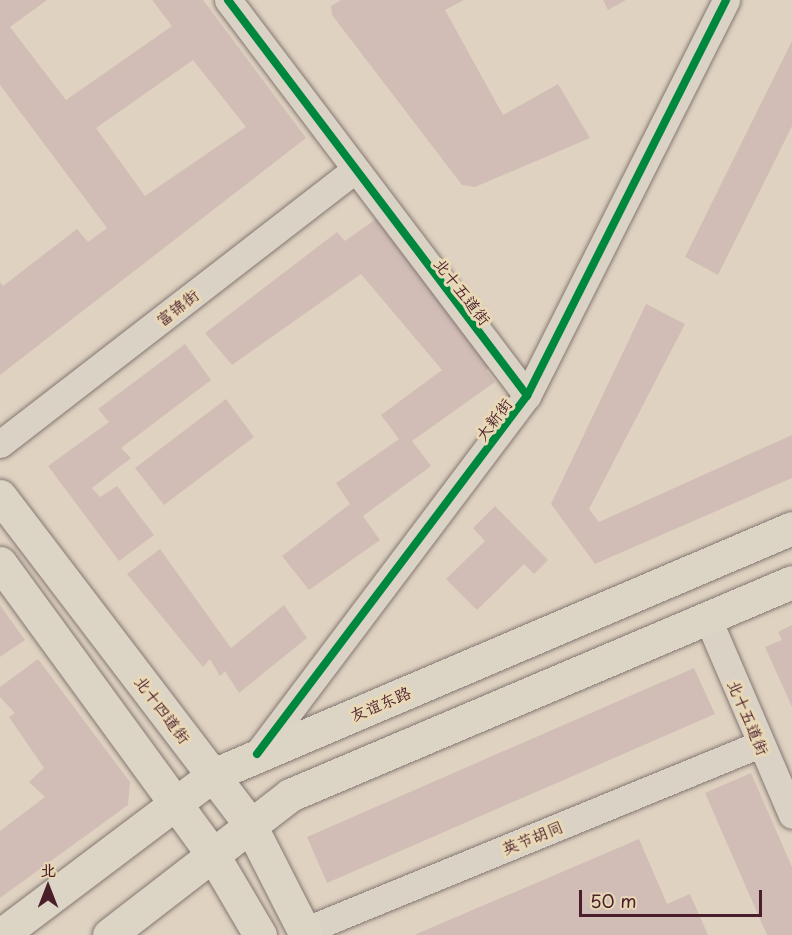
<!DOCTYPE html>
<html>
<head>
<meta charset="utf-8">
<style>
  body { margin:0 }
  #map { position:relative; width:792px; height:935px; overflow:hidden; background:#dfd2c1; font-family:"Playpen Sans","LXGW WenKai TC",sans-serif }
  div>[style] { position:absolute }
  .building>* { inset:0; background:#d1bdb6 }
  .roads { filter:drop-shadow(0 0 2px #857772) drop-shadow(0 0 2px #857772) }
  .minor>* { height:27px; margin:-13.5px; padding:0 13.5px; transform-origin:13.5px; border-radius:13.5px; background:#d9d2c5 }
  .major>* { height:33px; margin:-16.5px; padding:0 16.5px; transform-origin:16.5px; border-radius:16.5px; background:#dcd4c5 }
  .highway>* { height:33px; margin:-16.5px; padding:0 16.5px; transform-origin:16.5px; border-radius:16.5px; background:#dcd4c5 }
  .cycleway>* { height:8px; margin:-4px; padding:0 4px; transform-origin:4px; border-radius:4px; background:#00873e }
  span { translate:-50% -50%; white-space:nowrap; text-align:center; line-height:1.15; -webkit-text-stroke:6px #e9d8b5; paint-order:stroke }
  .street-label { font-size:16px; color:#4a1f2b }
  .north { position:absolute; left:18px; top:857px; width:60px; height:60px; -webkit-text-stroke:4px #e9d8b5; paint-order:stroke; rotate:0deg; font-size:16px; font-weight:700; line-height:24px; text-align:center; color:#4a1f2b }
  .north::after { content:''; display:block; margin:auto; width:21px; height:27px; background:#4a1f2b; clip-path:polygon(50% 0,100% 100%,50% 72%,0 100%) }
  .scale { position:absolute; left:579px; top:890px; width:183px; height:27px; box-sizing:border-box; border:3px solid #4a1f2b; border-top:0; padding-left:8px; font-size:18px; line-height:21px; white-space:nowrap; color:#4a1f2b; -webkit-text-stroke:4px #e9d8b5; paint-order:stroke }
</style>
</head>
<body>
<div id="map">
  <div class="building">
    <div style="clip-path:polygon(evenodd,0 0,47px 0,10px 27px,66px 100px,172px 26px,152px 0,203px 0,306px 138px,0 375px,0 282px,3px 286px,77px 229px,88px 242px,107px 228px,0 85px,0 0,193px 60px,246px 127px,145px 196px,96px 128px,193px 60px)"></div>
    <div style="clip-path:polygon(341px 0,464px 0,445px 10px,503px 115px,558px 84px,590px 138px,475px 187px,462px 185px,332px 15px,331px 6px)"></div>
    <div style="clip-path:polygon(603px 0,626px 0,608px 10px)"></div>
    <div style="clip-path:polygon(792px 41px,792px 126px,718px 275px,685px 257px)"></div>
    <div style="clip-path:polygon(376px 219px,496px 363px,486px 370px,495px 382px,412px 441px,431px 466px,363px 516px,380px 540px,309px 590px,282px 556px,350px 504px,336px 483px,399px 439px,381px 415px,442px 370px,361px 274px,232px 365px,205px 333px,337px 232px,345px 241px)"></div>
    <div style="clip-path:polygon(646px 304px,685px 324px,589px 509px,599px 522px,792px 435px,792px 478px,595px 564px,551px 504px)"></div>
    <div style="clip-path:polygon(185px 344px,211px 380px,121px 448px,131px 458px,92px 488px,100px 497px,117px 486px,154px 535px,119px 561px,48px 466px,109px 422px,98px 409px)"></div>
    <div style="clip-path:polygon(226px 399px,254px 437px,164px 505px,135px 468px)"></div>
    <div style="clip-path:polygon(495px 506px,548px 560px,534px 574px,524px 564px,477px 610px,446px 579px,485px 541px,473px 528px)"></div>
    <div style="clip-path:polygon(160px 549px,231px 648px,284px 605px,307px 638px,239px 693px,225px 671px,220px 676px,210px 659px,203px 667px,127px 574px)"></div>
    <div style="clip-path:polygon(0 605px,25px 640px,0 657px)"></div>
    <div style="clip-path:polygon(792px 625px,792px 707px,765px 647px,782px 640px,778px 632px)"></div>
    <div style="clip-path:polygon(38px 659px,130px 782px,128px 805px,0 898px,0 831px,45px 797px,29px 782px,44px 768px,9px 717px,15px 713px,0 697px,0 687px)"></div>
    <div style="clip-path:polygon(694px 668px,715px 714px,327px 883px,307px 837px)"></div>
    <div style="clip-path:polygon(751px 773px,792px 867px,792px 935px,767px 935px,705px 793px)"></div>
    <div style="clip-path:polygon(639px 839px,667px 904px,690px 894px,708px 935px,414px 935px)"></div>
  </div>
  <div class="roads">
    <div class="minor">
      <div style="left:228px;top:0;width:496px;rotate:52.9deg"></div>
      <div style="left:0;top:444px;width:446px;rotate:-37.7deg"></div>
      <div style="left:708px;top:619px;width:213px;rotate:66.8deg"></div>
      <div style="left:257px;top:754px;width:448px;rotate:-53deg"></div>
      <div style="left:527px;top:396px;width:443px;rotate:-63.3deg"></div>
      <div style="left:304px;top:931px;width:493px;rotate:-22.3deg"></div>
    </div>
    <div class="major">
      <div style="left:0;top:496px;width:411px;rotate:52.7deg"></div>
      <div style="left:249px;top:823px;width:126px;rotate:63deg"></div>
      <div style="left:0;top:563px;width:361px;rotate:53.9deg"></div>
      <div style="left:213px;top:855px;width:93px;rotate:59.6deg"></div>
    </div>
    <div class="highway">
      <div style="left:1px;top:935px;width:266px;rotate:-37deg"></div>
      <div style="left:213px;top:775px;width:629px;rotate:-23.1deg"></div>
      <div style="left:109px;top:935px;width:229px;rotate:-37.7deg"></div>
      <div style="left:290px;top:795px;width:545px;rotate:-22.99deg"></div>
    </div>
  </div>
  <div class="cycleway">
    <div style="left:228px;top:0;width:496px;rotate:52.9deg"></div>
    <div style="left:257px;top:754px;width:448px;rotate:-53deg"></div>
    <div style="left:527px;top:396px;width:443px;rotate:-63.3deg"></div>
  </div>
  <div class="street-label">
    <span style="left:463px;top:291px;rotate:52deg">北十五道街</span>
    <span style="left:177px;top:307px;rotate:-38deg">富锦街</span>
    <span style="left:493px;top:419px;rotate:-53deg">大新街</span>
    <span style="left:380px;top:703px;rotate:-23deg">友谊东路</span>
    <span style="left:163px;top:709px;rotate:53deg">北十四道街</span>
    <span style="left:749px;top:717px;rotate:67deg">北十五道街</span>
    <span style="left:532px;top:837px;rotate:-22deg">英节胡同</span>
  </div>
  <div class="north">北</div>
  <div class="scale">50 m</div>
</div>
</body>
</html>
